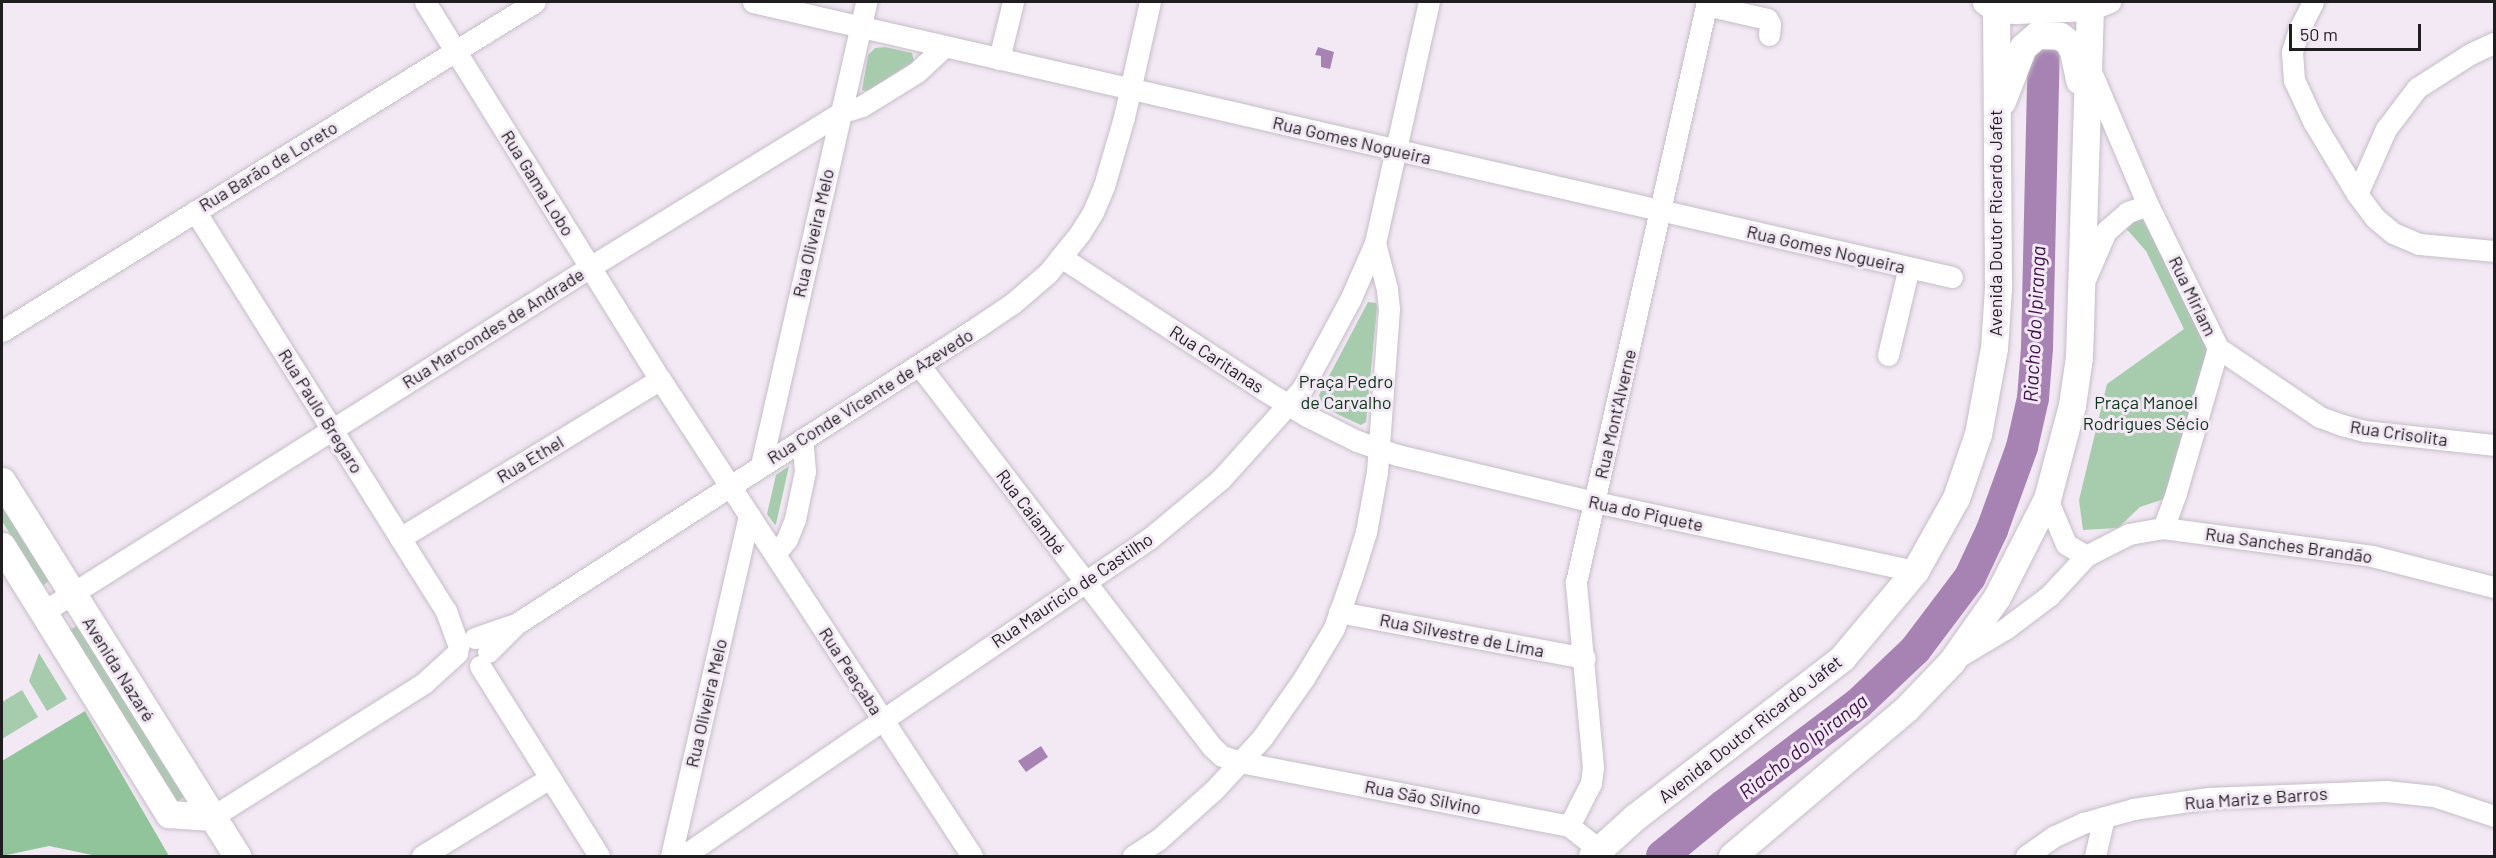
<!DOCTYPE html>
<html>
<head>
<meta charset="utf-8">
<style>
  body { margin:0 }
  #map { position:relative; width:2496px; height:858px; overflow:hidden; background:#f2e9f4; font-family:Barlow,sans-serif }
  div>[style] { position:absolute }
  .green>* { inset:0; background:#a6ccad }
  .forest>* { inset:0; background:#91c49b }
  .water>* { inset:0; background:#a783b3 }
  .river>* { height:32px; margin:-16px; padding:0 16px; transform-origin:16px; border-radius:16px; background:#a783b3 }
  .roads { filter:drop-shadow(0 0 2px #c6bdc8) drop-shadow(0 0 2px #c6bdc8) }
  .minor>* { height:21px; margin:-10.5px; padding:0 10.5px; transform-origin:10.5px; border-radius:10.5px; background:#fff }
  .major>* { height:27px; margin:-13.5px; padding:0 13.5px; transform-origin:13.5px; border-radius:13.5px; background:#fff }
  span { translate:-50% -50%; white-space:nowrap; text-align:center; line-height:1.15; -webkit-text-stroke:6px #f2e9f4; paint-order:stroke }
  .street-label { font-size:18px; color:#201d21 }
  .park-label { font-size:18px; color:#0e3519 }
  .water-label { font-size:20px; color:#3f114c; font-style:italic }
  .frame { position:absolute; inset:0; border:3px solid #201d21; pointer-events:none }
  .scale { position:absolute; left:2289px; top:24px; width:132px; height:27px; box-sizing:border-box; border:3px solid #201d21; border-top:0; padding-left:8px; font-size:18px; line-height:21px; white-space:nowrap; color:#201d21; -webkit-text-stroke:4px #f2e9f4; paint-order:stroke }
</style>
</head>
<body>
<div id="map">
  <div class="green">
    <div style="clip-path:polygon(885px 47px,912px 53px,914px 61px,868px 91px,862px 90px,868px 55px,875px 48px)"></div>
    <div style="clip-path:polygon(2141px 216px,2215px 348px,2164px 499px,2140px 507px,2118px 528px,2083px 530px,2079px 500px,2107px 384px,2184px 329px,2146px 251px,2124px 226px)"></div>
    <div style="clip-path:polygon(1368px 302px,1376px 303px,1377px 307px,1366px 422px,1361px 425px,1339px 415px,1322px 404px,1319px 395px)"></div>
    <div style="clip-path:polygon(789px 466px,776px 524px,775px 525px,767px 514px,776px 475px)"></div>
    <div style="clip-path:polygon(2px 505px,49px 581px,42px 586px,2px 521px)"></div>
    <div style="clip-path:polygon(77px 626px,184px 797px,177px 802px,69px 630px)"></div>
    <div style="clip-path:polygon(39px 653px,67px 699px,47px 711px,29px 681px)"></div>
    <div style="clip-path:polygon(22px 690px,38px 717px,2px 739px,2px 702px)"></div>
  </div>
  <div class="forest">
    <div style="clip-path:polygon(85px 711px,169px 856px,97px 856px,49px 846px,2px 856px,2px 761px)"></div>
  </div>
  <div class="water">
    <div style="clip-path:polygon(1318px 47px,1334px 52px,1330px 69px,1321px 67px,1321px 56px,1315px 55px)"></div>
    <div style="clip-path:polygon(1041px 746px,1048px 757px,1026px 772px,1018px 761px)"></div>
  </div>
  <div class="river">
    <div style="left:1662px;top:856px;width:79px;rotate:-39.3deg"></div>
    <div style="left:1723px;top:806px;width:169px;rotate:-37.1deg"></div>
    <div style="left:1858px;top:704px;width:79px;rotate:-43.5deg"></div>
    <div style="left:1915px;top:650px;width:91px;rotate:-53deg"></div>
    <div style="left:1970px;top:577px;width:52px;rotate:-64.9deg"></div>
    <div style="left:1992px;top:530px;width:88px;rotate:-70.1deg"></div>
    <div style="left:2022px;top:447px;width:50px;rotate:-77.3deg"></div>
    <div style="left:2033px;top:398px;width:50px;rotate:-85.4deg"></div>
    <div style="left:2037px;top:348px;width:343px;rotate:-88.7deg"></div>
  </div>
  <div class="roads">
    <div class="minor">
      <div style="left:425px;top:2px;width:444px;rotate:58.1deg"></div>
      <div style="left:660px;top:379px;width:570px;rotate:56.81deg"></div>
      <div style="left:753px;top:2px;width:1230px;rotate:12.92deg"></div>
      <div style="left:2313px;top:2px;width:30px;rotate:117deg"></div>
      <div style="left:2299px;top:29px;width:24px;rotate:107deg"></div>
      <div style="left:2292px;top:52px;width:28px;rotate:86deg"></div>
      <div style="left:2294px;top:80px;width:45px;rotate:65.1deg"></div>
      <div style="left:2313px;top:121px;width:85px;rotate:58.9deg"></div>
      <div style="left:2357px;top:194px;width:30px;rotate:53deg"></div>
      <div style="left:2375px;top:218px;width:23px;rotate:40deg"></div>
      <div style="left:2393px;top:233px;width:28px;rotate:23deg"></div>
      <div style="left:2419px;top:244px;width:75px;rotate:5.3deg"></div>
      <div style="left:1983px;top:3px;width:16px;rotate:35deg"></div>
      <div style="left:1996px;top:12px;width:19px;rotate:3deg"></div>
      <div style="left:2015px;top:13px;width:75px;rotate:-2.3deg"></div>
      <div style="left:2090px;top:10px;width:22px;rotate:-22deg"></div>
      <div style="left:1706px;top:5px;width:63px;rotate:12.9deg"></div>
      <div style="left:1767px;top:19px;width:6px;rotate:59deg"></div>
      <div style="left:1770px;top:24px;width:11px;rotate:95deg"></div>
      <div style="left:999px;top:59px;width:59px;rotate:-76.2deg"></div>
      <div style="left:2089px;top:67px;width:150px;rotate:66.9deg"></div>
      <div style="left:2148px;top:205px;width:159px;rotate:63.9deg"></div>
      <div style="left:2218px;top:348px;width:151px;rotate:106.2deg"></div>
      <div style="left:2176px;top:493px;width:37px;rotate:110deg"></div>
      <div style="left:2357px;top:194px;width:71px;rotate:-66deg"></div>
      <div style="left:2386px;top:129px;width:51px;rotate:-52.9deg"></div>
      <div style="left:2417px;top:88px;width:63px;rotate:-32.7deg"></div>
      <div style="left:2470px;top:54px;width:26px;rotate:-25deg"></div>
      <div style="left:195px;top:211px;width:472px;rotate:57.9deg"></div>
      <div style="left:446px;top:611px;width:37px;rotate:70deg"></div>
      <div style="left:1061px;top:257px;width:243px;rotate:33.2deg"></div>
      <div style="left:1264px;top:390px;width:50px;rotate:31.2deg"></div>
      <div style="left:1307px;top:416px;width:56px;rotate:26.6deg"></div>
      <div style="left:1357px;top:441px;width:42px;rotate:19.3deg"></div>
      <div style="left:1397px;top:455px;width:204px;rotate:13.4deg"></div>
      <div style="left:1595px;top:502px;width:327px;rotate:12.2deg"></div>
      <div style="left:2086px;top:277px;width:50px;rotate:-66.5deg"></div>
      <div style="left:2106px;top:231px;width:29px;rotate:-41deg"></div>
      <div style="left:2128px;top:212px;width:21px;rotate:-19deg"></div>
      <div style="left:2px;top:331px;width:626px;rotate:-31.69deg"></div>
      <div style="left:2218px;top:348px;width:123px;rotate:34.1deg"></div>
      <div style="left:2320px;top:417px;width:23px;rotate:20deg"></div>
      <div style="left:2342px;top:425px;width:24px;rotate:15deg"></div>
      <div style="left:2365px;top:431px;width:130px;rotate:6.2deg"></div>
      <div style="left:1888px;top:355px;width:90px;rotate:-76.6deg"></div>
      <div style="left:919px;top:365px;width:481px;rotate:52.5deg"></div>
      <div style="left:1212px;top:747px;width:13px;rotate:42deg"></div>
      <div style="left:1222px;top:756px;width:19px;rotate:18deg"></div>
      <div style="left:1240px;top:762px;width:335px;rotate:11deg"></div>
      <div style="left:1569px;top:826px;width:37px;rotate:38deg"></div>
      <div style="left:761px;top:465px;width:475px;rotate:-77.2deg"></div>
      <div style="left:2047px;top:499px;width:49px;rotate:67.1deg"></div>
      <div style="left:2066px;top:544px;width:23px;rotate:31deg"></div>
      <div style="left:400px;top:538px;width:305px;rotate:-31.4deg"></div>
      <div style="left:775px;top:554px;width:19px;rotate:-51deg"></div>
      <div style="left:787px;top:539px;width:22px;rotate:-68deg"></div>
      <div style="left:795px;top:519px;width:49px;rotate:-78.2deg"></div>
      <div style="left:805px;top:471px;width:32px;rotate:-95deg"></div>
      <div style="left:43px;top:612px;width:647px;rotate:-32.24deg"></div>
      <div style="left:590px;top:267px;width:294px;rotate:-31.6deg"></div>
      <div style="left:840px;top:113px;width:23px;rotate:-18deg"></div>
      <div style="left:862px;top:106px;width:65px;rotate:-31.7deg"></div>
      <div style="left:917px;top:72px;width:37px;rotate:-43deg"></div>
      <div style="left:1339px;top:612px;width:250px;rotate:10.6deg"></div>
      <div style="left:475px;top:638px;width:39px;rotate:-19deg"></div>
      <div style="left:488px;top:652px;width:40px;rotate:-45deg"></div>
      <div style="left:516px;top:624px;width:547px;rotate:-32.76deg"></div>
      <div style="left:976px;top:328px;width:45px;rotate:-34deg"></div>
      <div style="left:1013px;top:303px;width:46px;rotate:-40.6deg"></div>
      <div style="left:1048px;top:273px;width:51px;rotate:-51.3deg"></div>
      <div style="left:1080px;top:233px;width:25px;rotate:-58deg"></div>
      <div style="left:1093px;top:212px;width:28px;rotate:-67deg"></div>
      <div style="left:1104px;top:186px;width:72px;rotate:-73.8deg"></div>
      <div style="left:1124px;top:117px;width:118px;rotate:-77.3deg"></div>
      <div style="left:1958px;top:657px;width:55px;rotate:-30.8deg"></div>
      <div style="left:2005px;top:629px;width:55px;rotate:-36.9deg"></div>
      <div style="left:2049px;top:596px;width:54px;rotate:-47.2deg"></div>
      <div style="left:2086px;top:556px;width:48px;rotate:-27.1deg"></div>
      <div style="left:2129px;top:534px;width:35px;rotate:-10deg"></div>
      <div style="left:2163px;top:528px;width:211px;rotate:7.6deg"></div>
      <div style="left:2372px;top:556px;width:126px;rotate:14.3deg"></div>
      <div style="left:480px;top:666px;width:224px;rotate:57.9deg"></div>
      <div style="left:212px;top:817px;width:251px;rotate:-32.3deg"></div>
      <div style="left:424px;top:683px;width:45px;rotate:-42.3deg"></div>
      <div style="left:1569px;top:826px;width:48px;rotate:-62.9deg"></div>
      <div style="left:1591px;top:783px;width:16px;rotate:-83deg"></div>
      <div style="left:1593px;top:767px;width:186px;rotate:-95.3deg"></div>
      <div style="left:1576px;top:582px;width:595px;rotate:-77.27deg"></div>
      <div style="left:422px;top:856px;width:150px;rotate:-31.4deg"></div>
      <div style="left:671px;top:856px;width:350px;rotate:-77.1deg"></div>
      <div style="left:683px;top:856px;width:565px;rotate:-34.25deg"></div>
      <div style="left:1150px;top:538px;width:92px;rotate:-39.7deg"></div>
      <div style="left:1221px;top:479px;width:121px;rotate:-48deg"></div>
      <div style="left:1302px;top:389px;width:101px;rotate:-61.7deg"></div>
      <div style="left:1350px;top:300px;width:62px;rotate:-66.3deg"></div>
      <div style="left:1133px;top:856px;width:30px;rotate:-33deg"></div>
      <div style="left:1158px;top:840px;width:75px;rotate:-41.8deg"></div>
      <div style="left:1214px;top:790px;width:71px;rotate:-47.3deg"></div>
      <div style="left:1262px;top:738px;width:73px;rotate:-55deg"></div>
      <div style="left:1304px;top:678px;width:58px;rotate:-59deg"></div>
      <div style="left:1334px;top:628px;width:57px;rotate:-70.6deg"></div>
      <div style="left:1353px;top:574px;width:44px;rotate:-72.8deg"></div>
      <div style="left:1366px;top:532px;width:61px;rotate:-79.6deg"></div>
      <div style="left:1377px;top:472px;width:163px;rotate:-85.8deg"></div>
      <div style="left:1389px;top:309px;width:20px;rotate:-96deg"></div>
      <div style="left:1387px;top:289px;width:48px;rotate:-104.6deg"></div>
      <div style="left:1375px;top:243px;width:247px;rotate:-77.4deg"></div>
      <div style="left:2026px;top:856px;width:35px;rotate:-35deg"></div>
      <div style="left:2055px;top:836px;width:31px;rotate:-25deg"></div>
      <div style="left:2083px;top:823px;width:52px;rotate:-15.6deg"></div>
      <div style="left:2133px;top:809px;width:77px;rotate:-8.2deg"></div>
      <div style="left:2209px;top:798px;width:177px;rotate:-2.3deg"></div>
      <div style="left:2386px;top:791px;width:48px;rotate:5.9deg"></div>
      <div style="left:2434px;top:796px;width:63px;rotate:18.4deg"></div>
      <div style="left:2095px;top:856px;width:40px;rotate:-77deg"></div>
    </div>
    <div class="major">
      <div style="left:2002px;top:101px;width:58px;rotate:-68.7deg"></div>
      <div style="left:2023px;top:47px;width:18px;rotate:-41deg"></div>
      <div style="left:2037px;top:35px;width:23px;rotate:2deg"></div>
      <div style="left:2060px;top:36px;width:10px;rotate:37deg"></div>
      <div style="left:2068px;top:42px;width:10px;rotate:61deg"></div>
      <div style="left:2073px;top:51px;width:30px;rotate:78deg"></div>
      <div style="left:2px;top:481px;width:443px;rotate:57.9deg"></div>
      <div style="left:2px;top:546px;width:316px;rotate:58.1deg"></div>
      <div style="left:169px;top:814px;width:43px;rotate:4deg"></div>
      <div style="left:1592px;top:856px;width:58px;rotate:-42.2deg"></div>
      <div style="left:1635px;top:817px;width:261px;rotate:-37.5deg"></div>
      <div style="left:1842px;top:658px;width:114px;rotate:-50deg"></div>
      <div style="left:1915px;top:571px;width:84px;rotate:-60.7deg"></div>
      <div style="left:1956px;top:498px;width:68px;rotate:-71deg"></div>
      <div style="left:1978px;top:434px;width:87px;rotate:-79.5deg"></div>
      <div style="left:1994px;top:348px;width:60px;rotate:-86.2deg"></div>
      <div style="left:1998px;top:288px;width:286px;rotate:-90.4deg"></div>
      <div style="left:1732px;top:856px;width:229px;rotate:-40.2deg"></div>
      <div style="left:1907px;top:708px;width:65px;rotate:-46.2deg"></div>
      <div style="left:1952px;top:661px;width:78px;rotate:-54.9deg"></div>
      <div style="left:1997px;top:597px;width:110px;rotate:-63deg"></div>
      <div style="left:2047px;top:499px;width:97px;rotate:-75.1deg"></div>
      <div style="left:2072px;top:405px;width:49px;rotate:-81.7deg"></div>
      <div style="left:2079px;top:357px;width:355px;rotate:-88.2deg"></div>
    </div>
  </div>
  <div class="street-label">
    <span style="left:1352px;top:140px;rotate:13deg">Rua Gomes Nogueira</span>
    <span style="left:268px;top:166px;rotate:-31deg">Rua Barão de Loreto</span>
    <span style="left:538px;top:183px;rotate:58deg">Rua Gama Lobo</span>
    <span style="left:1995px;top:223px;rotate:-90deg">Avenida Doutor Ricardo Jafet</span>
    <span style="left:813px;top:233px;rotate:-77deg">Rua Oliveira Melo</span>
    <span style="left:1826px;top:249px;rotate:13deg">Rua Gomes Nogueira</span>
    <span style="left:2193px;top:296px;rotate:64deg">Rua Miriam</span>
    <span style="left:493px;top:328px;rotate:-32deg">Rua Marcondes de Andrade</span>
    <span style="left:1217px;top:359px;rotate:33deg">Rua Caritanas</span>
    <span style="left:870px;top:396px;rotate:-32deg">Rua Conde Vicente de Azevedo</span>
    <span style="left:321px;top:411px;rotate:58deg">Rua Paulo Bregaro</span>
    <span style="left:1615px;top:414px;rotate:-77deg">Rua Mont'Alverne</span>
    <span style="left:2399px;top:433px;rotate:8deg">Rua Crisolita</span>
    <span style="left:530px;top:459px;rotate:-31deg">Rua Ethel</span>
    <span style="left:1031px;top:512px;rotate:53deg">Rua Caiambé</span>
    <span style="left:1646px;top:513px;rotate:12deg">Rua do Piquete</span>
    <span style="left:2289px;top:545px;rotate:8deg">Rua Sanches Brandão</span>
    <span style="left:1072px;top:590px;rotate:-34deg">Rua Mauricio de Castilho</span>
    <span style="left:1462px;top:635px;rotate:11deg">Rua Silvestre de Lima</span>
    <span style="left:119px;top:669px;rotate:58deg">Avenida Nazaré</span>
    <span style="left:851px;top:671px;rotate:57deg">Rua Peaçaba</span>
    <span style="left:706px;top:703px;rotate:-77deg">Rua Oliveira Melo</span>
    <span style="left:1750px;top:729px;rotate:-38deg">Avenida Doutor Ricardo Jafet</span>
    <span style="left:1423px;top:797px;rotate:11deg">Rua São Silvino</span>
    <span style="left:2256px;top:798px;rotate:-4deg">Rua Mariz e Barros</span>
  </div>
  <div class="park-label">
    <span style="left:1346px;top:392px">Praça Pedro<br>de Carvalho</span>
    <span style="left:2146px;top:413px">Praça Manoel<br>Rodrigues Sécio</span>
  </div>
  <div class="water-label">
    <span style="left:2034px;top:324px;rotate:-87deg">Riacho do Ipiranga</span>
    <span style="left:1803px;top:746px;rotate:-38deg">Riacho do Ipiranga</span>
  </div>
  <div class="frame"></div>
  <div class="scale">50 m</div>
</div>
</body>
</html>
